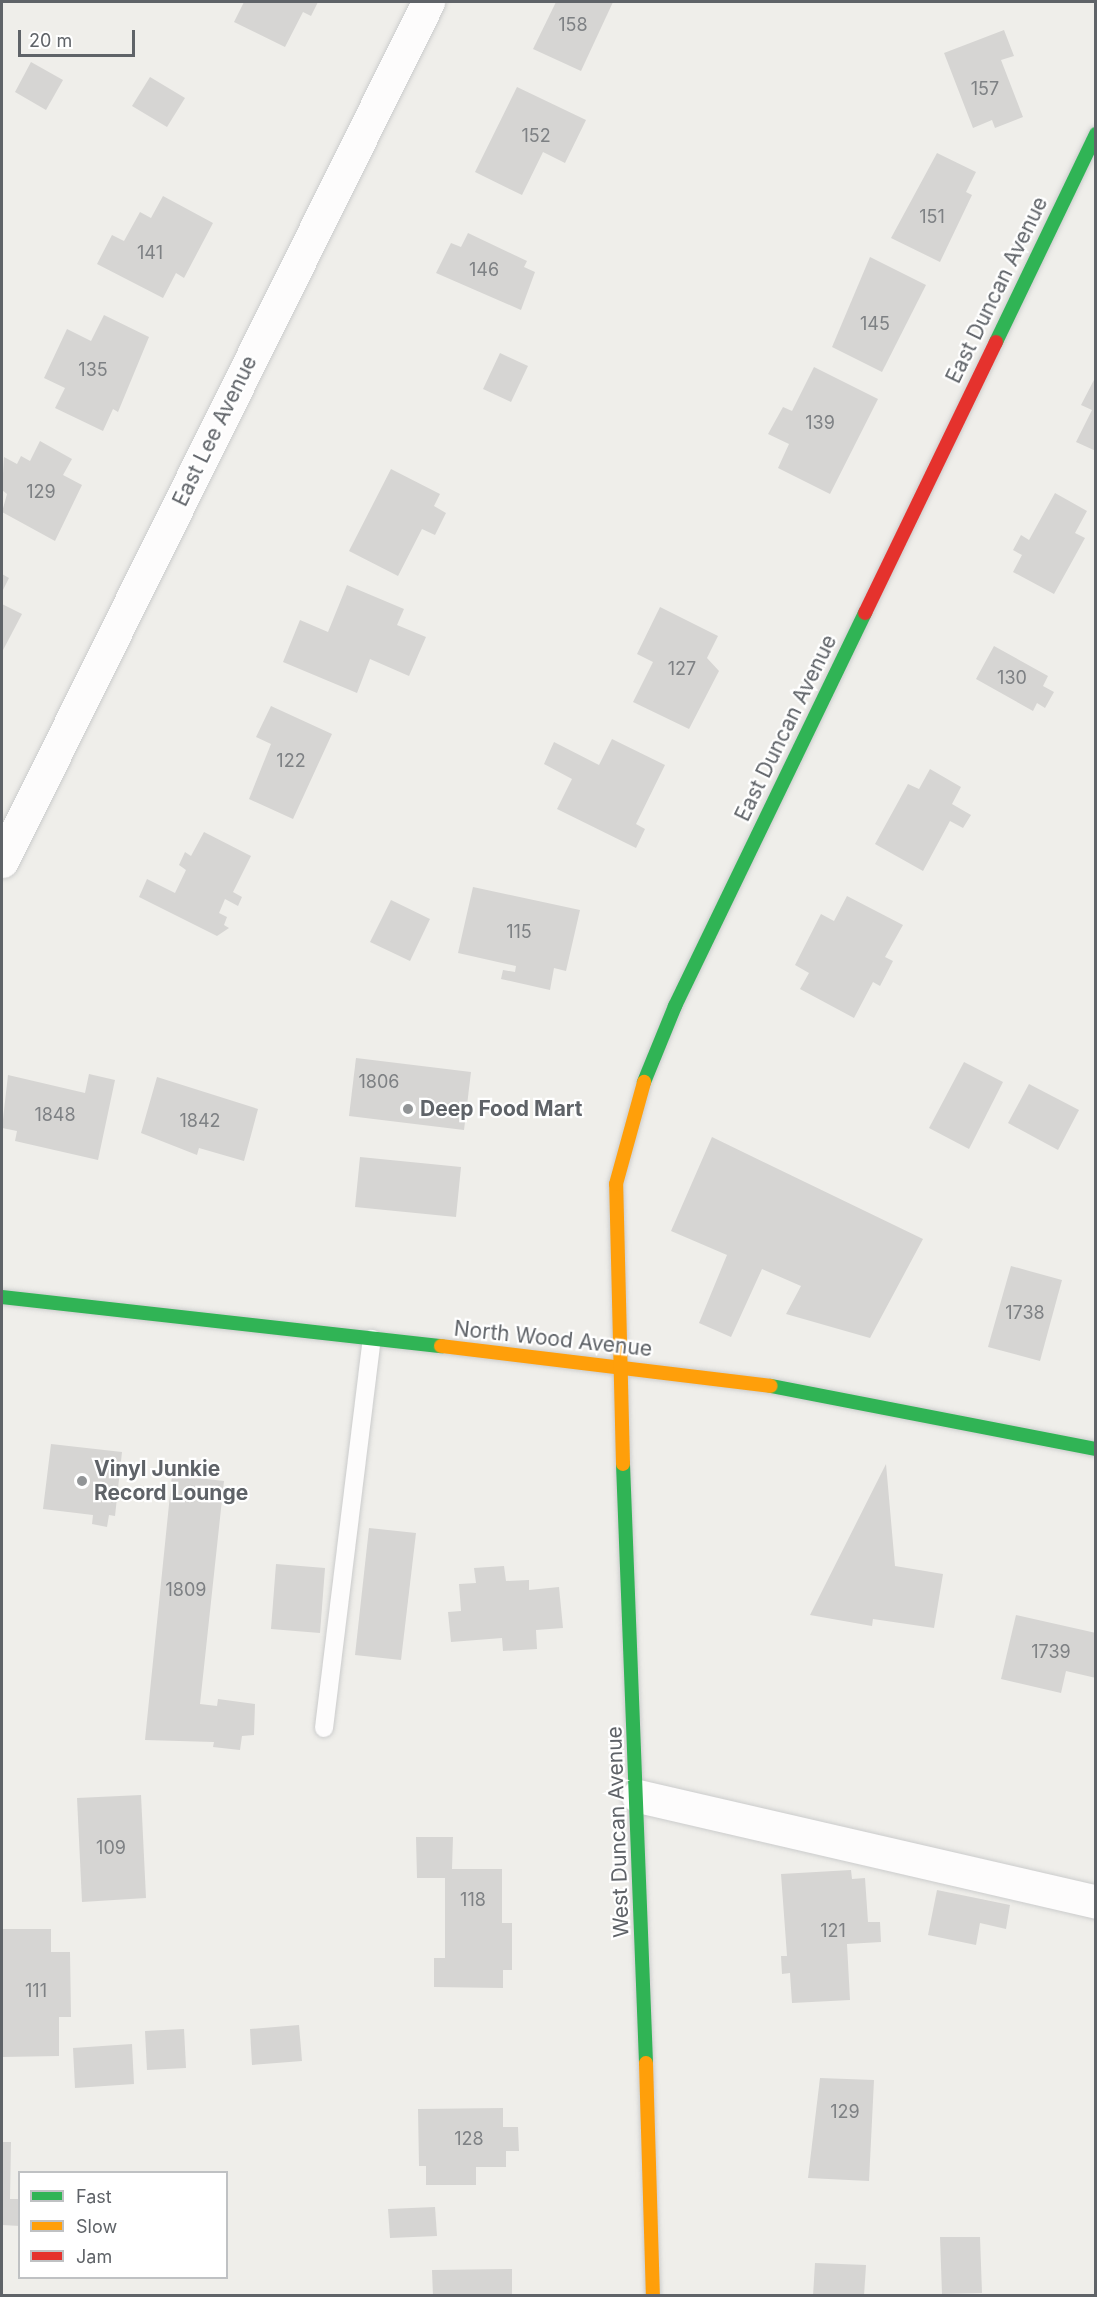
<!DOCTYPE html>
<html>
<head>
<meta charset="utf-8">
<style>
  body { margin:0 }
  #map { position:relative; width:1097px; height:2297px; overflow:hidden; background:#efeeea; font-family:Inter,sans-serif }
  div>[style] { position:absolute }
  .building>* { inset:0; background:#d6d5d3 }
  .roads { filter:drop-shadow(0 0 2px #cbcccc) drop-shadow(0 0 2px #cbcccc) }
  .lane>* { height:18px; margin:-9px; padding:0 9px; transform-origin:9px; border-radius:9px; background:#fdfcfc }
  .street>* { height:33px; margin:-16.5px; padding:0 16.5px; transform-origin:16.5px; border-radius:16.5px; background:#fdfcfc }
  .fast>* { height:14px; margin:-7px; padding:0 7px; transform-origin:7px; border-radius:7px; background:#30b455 }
  .slow>* { height:14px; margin:-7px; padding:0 7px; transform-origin:7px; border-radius:7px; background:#ff9f0a }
  .jam>* { height:14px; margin:-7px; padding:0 7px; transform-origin:7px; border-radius:7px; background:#e5322d }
  .dots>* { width:16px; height:16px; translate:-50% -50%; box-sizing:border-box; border:3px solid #fff; border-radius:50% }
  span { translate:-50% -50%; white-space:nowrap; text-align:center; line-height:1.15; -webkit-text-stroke:4.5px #fff; paint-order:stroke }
  .number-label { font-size:18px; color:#7e8184 }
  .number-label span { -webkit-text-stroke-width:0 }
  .street-label { font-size:21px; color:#5f6368 }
  .poi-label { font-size:21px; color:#5f6368; font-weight:700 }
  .left { translate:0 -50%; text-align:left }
  .frame { position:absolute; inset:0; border:3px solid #5f6368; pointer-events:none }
  .legend { position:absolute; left:18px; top:2171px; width:210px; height:108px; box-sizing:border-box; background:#fff; border:2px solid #bfc1c3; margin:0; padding:8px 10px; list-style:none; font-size:18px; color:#5f6368 }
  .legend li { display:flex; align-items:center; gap:12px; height:30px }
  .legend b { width:30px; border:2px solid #bfc1c3 }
  .scale { position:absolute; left:18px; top:30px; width:117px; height:27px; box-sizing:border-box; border:3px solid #5f6368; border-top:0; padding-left:8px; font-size:18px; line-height:21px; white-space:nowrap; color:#5f6368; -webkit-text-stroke:4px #fff; paint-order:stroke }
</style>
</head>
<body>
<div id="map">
  <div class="building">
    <div style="clip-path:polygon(244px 2px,318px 2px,311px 16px,303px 12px,285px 47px,234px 22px)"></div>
    <div style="clip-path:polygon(556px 2px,613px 2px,581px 71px,533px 49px)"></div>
    <div style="clip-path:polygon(1004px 30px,1014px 56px,1001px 60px,1023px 117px,995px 128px,992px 120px,973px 128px,944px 53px)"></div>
    <div style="clip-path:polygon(31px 62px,63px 80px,46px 110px,15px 92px)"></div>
    <div style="clip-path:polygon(150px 77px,185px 98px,167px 127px,132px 106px)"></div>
    <div style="clip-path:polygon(517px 87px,586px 120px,565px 163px,543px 152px,522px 195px,475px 172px)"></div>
    <div style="clip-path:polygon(937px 153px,976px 172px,966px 192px,972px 195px,940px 262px,891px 238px)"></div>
    <div style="clip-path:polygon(163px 196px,213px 223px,184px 278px,176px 273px,163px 298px,97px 264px,112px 235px,124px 241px,140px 212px,151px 218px)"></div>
    <div style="clip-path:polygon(468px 233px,527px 261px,524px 267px,535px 272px,521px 310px,436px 273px,451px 243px,461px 247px)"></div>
    <div style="clip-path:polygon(870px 257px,926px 285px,882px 372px,832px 347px)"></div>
    <div style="clip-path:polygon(104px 315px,149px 337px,118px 412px,113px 409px,103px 431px,55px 408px,65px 388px,44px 378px,67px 329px,91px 341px)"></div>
    <div style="clip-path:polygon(500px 353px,528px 366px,511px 402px,483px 389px)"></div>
    <div style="clip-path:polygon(814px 367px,878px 399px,830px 494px,778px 468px,789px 444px,768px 434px,783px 407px,792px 411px)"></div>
    <div style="clip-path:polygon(1096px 376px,1096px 451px,1076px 442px,1092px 410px,1081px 405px)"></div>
    <div style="clip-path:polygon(40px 441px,72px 459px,63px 475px,82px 485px,55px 541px,2px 512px,7px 494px,2px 490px,4px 457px,17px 464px,21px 456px,30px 461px)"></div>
    <div style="clip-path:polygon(391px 469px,440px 494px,434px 506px,446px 513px,435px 535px,422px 529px,398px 576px,349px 551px)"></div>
    <div style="clip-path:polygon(1055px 493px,1087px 511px,1075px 533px,1085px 538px,1054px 594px,1013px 572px,1022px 555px,1013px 550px,1021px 535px,1029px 540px)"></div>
    <div style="clip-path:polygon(2px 574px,9px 578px,2px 592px)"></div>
    <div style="clip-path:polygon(347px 585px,404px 609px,397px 625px,426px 637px,409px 676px,370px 659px,357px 693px,283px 662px,300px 620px,328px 632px)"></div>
    <div style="clip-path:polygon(2px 604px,22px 614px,2px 652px)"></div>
    <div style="clip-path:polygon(660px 607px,718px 636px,707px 658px,719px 671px,689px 729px,633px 702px,653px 662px,637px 654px)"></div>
    <div style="clip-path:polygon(994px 646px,1048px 676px,1043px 686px,1054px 692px,1045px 708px,1037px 703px,1033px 711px,976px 679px)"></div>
    <div style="clip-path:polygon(271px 706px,332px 734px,293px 819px,249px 799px,271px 744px,256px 737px)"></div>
    <div style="clip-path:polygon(612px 739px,665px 765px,636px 824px,645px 829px,636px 848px,557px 809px,572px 779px,544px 764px,554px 742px,599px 765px)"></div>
    <div style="clip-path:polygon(930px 769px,961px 787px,952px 804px,971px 815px,963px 828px,950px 821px,923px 871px,875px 844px,908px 784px,919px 789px)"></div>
    <div style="clip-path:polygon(204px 832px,251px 856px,233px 892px,242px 897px,238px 906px,225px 899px,219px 913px,227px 917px,224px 925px,229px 928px,217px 936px,139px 897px,147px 879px,175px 893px,186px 870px,179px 865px,185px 852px,191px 856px)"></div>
    <div style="clip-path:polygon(473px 887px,580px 910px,566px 971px,554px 968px,550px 990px,501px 979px,503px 970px,515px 972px,516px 966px,458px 953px)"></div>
    <div style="clip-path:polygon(847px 896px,903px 925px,885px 957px,893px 961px,880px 986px,873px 982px,854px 1018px,800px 989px,809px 973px,795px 965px,821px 914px,834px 921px)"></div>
    <div style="clip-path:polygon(391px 900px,430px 919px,410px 961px,370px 942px)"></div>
    <div style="clip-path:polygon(356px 1058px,471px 1072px,464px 1130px,349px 1116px)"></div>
    <div style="clip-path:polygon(964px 1062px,1003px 1082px,969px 1149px,929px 1128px)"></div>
    <div style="clip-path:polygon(89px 1074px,115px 1080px,98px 1160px,15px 1141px,17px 1131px,2px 1128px,8px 1075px,85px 1093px)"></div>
    <div style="clip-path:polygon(157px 1077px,258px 1109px,244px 1161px,199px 1148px,197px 1155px,141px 1133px)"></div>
    <div style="clip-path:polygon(1029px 1084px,1079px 1110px,1058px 1150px,1008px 1123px)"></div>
    <div style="clip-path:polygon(712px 1137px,923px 1239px,870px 1338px,786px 1314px,801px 1286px,762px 1269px,731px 1337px,699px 1323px,727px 1255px,671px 1231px)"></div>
    <div style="clip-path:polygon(360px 1157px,461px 1167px,456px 1217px,355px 1207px)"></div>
    <div style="clip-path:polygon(1011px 1266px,1062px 1280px,1040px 1361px,988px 1347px)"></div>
    <div style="clip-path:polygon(51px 1444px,122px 1452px,115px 1516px,109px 1515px,107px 1527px,92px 1524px,93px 1515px,43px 1509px)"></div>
    <div style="clip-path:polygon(886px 1464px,895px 1566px,943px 1574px,934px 1628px,873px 1619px,872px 1626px,810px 1615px)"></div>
    <div style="clip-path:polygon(172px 1475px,224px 1481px,200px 1704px,217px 1706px,218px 1699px,255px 1704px,254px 1735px,242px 1736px,240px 1750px,213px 1747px,214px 1742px,145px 1740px)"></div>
    <div style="clip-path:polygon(369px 1528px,416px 1533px,401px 1660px,355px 1655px)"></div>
    <div style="clip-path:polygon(276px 1564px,325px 1568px,320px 1633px,271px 1629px)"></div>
    <div style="clip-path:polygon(504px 1566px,506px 1581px,529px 1580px,529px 1590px,559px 1587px,563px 1628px,536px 1630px,537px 1649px,503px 1651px,502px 1638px,451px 1642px,448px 1612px,461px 1611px,459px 1584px,476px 1583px,474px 1568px)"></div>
    <div style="clip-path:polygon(1016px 1615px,1096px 1633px,1096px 1678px,1066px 1671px,1061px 1693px,1001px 1679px)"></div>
    <div style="clip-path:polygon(141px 1795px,146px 1898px,82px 1902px,77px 1798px)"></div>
    <div style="clip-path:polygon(416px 1837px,453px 1837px,452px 1869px,502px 1869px,502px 1923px,512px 1923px,512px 1970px,503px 1970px,503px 1988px,434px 1987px,434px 1958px,445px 1958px,445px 1878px,417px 1878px)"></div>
    <div style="clip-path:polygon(851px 1870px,852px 1879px,865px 1878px,868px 1922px,880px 1922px,881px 1942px,847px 1944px,850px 2000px,792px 2003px,790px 1973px,782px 1974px,781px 1956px,787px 1956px,781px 1874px)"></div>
    <div style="clip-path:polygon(937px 1890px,1010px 1905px,1006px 1929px,980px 1923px,976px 1945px,928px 1935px)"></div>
    <div style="clip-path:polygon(2px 1929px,51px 1929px,51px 1952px,70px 1952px,71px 2017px,59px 2017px,59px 2056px,2px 2057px)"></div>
    <div style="clip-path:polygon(299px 2025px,302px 2061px,252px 2065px,250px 2029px)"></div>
    <div style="clip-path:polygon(184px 2029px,186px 2068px,147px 2070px,145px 2031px)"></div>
    <div style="clip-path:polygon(132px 2044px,134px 2084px,75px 2088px,73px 2048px)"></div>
    <div style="clip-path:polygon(820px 2078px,874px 2080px,869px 2181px,808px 2178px)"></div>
    <div style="clip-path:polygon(503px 2108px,503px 2127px,518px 2127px,519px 2151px,506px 2151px,506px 2167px,476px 2167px,476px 2185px,426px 2185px,426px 2166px,419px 2166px,418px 2109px)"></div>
    <div style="clip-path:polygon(2px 2142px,11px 2142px,10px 2199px,20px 2199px,20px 2226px,2px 2225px)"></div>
    <div style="clip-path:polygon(435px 2207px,437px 2236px,390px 2238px,388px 2209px)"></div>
    <div style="clip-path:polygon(940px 2237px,980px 2237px,982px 2293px,942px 2294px)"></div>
    <div style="clip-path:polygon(815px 2263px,866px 2265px,864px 2296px,813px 2296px)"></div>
    <div style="clip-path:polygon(512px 2269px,512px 2296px,433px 2296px,432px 2270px)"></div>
  </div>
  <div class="roads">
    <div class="lane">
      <div style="left:324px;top:1728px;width:392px;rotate:-83deg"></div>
    </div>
    <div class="street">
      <div style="left:2px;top:861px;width:959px;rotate:-63.62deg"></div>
      <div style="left:638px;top:1796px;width:470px;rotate:13deg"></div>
    </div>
    <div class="fast">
      <div style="left:996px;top:342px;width:231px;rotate:-64.3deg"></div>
      <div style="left:644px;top:1082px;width:82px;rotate:-67.8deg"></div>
      <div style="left:675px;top:1006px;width:437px;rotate:-64.2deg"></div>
      <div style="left:2px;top:1297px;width:442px;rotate:6.4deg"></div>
      <div style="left:771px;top:1386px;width:331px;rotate:11deg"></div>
      <div style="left:623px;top:1464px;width:599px;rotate:87.8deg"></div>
    </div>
    <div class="slow">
      <div style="left:441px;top:1346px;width:332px;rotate:6.9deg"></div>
      <div style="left:623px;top:1464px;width:280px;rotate:-91.4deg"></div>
      <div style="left:616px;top:1184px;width:106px;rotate:-74.6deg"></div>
      <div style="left:646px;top:2063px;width:233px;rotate:88.3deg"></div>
    </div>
    <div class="jam">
      <div style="left:865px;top:613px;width:301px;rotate:-64.2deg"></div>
    </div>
  </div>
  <div class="dots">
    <div style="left:408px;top:1109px;background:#919496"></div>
    <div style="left:82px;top:1481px;background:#919496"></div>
  </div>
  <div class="number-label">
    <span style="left:573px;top:25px">158</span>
    <span style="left:985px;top:89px">157</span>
    <span style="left:536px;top:136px">152</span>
    <span style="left:932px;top:217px">151</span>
    <span style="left:150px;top:253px">141</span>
    <span style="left:484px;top:270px">146</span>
    <span style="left:875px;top:324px">145</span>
    <span style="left:93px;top:370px">135</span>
    <span style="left:820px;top:423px">139</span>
    <span style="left:41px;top:492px">129</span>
    <span style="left:682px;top:669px">127</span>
    <span style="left:1012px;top:678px">130</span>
    <span style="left:291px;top:761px">122</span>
    <span style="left:519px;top:932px">115</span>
    <span style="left:379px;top:1082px">1806</span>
    <span style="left:55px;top:1115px">1848</span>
    <span style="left:200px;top:1121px">1842</span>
    <span style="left:1025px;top:1313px">1738</span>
    <span style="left:186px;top:1590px">1809</span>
    <span style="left:1051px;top:1652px">1739</span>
    <span style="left:111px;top:1848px">109</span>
    <span style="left:473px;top:1900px">118</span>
    <span style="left:833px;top:1931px">121</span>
    <span style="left:36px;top:1991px">111</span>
    <span style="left:845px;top:2112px">129</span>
    <span style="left:469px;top:2139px">128</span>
  </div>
  <div class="street-label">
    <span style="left:997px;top:290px;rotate:-64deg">East Duncan Avenue</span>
    <span style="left:215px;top:431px;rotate:-64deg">East Lee Avenue</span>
    <span style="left:786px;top:728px;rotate:-64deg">East Duncan Avenue</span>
    <span style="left:553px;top:1339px;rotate:6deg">North Wood Avenue</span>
    <span style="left:618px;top:1832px;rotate:-92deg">West Duncan Avenue</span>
  </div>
  <div class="poi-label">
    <span class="left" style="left:420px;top:1109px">Deep Food Mart</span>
    <span class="left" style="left:94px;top:1481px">Vinyl Junkie<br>Record Lounge</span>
  </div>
  <div class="frame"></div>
  <ul class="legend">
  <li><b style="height:8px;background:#30b455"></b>Fast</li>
  <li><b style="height:8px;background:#ff9f0a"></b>Slow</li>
  <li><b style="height:8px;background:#e5322d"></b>Jam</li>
  </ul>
  <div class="scale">20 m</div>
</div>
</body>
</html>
